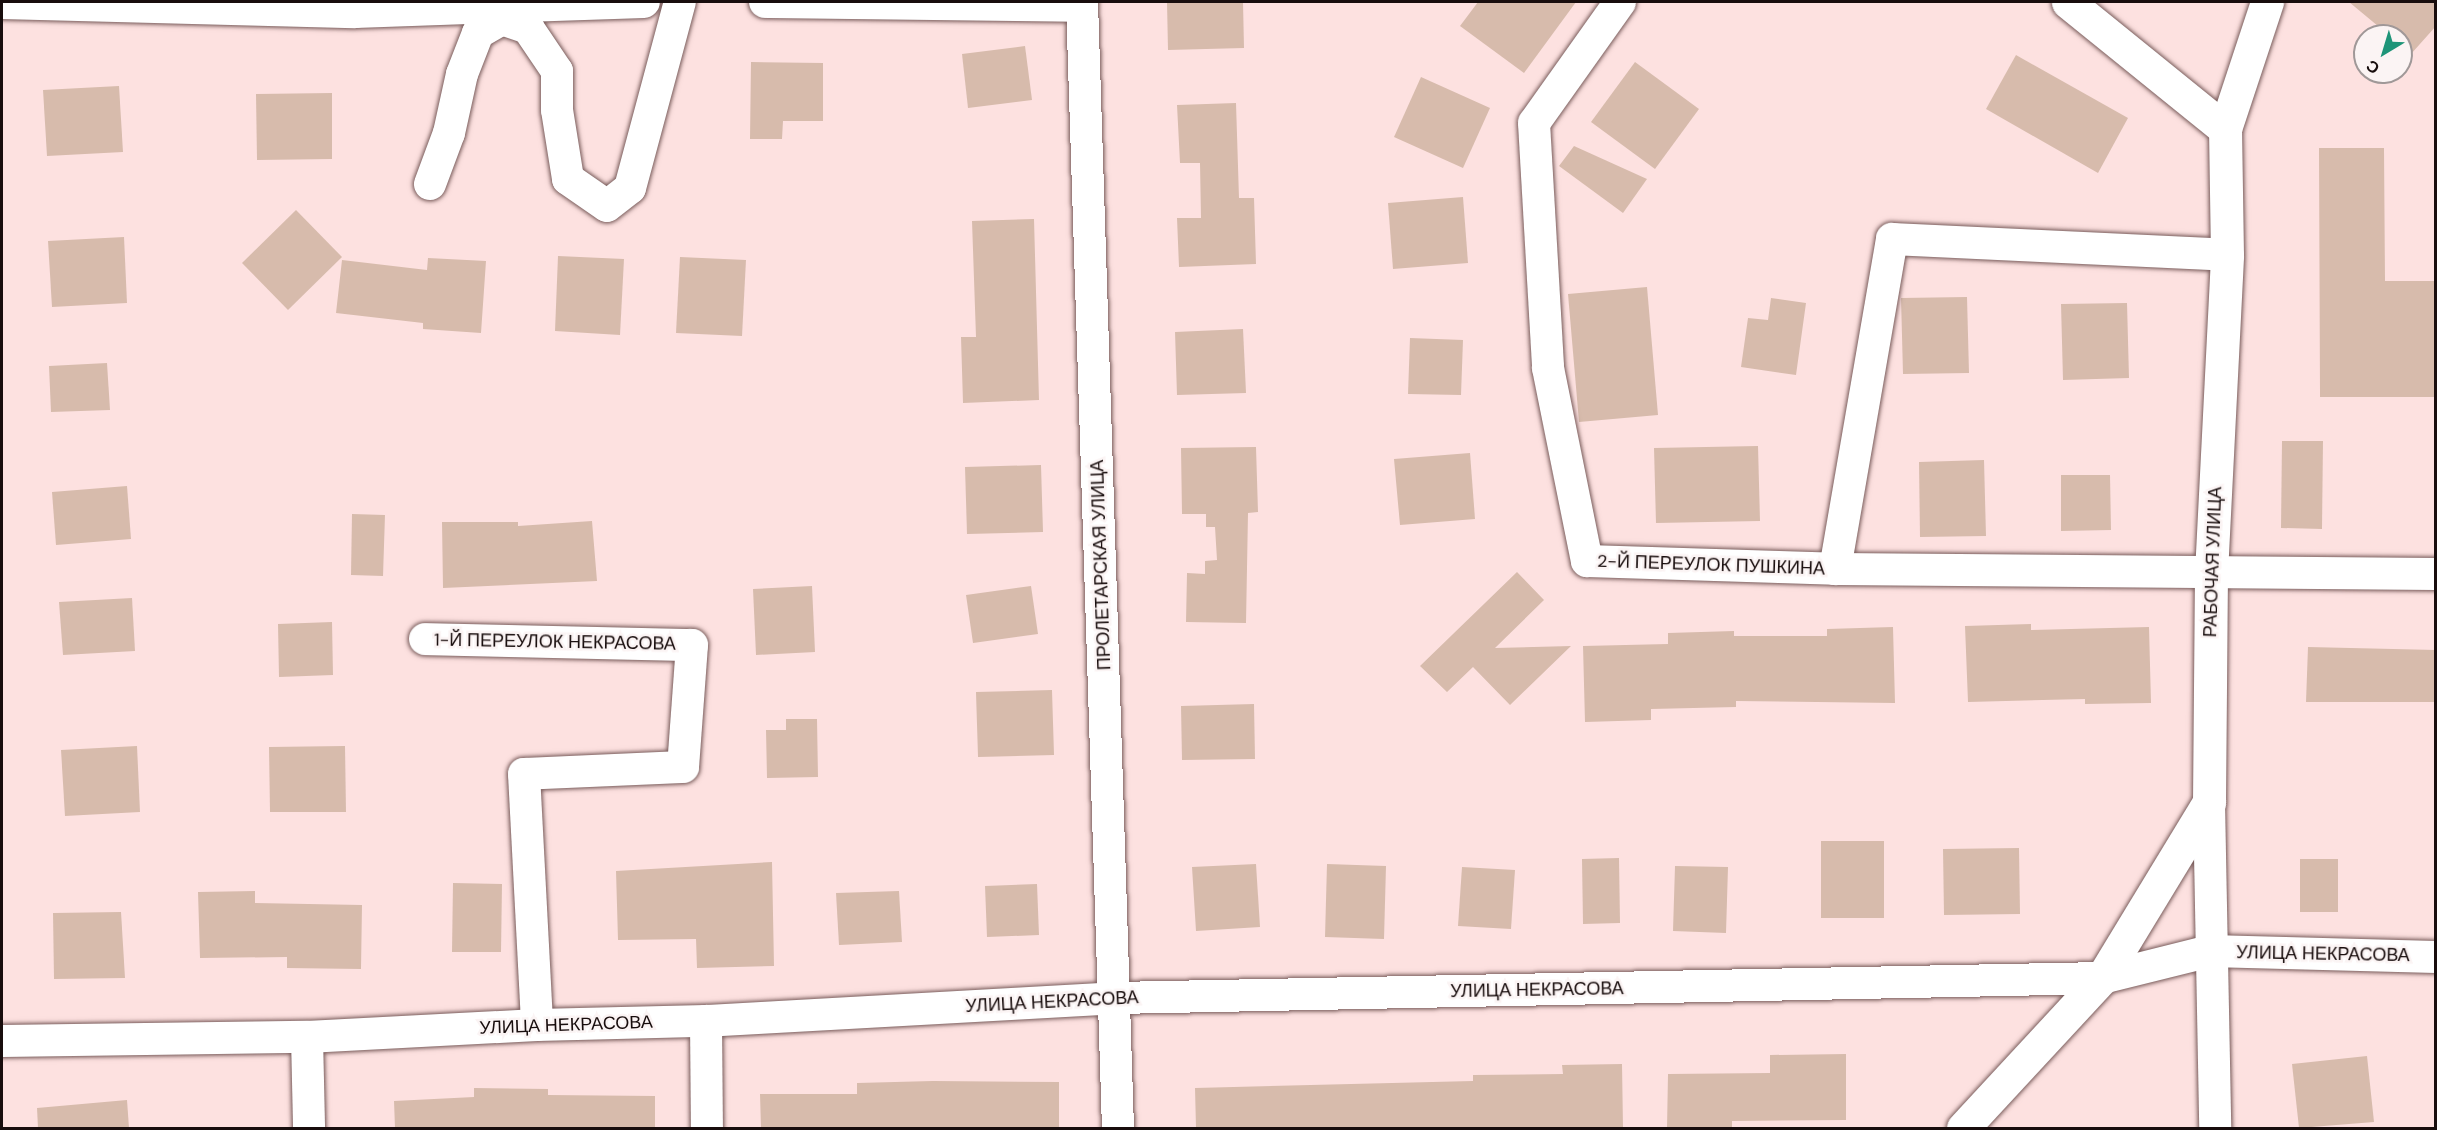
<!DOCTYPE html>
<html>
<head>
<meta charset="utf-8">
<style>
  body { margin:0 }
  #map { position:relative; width:2437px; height:1130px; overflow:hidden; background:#fde1e0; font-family:"DM Sans",sans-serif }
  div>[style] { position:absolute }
  .building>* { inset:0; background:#d7bbac }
  .roads { filter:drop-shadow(0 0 2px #795c5b) drop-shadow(0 0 2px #795c5b) }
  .street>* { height:32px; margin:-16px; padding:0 16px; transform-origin:16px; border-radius:16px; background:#fff }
  .secondary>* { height:33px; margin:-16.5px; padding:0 16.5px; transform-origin:16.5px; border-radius:16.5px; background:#fff }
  span { translate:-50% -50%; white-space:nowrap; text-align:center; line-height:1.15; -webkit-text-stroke:5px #fbf4f4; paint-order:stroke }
  .street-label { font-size:18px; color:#180d0d }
  .frame { position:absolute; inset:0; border:3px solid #180d0d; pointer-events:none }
  .north { position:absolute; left:2353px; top:24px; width:60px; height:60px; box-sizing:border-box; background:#fbf4f4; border:2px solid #a09898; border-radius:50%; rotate:218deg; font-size:16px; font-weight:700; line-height:24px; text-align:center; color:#180d0d }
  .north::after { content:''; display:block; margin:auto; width:21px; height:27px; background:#1e9478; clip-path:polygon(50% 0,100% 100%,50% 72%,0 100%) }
</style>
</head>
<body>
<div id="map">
  <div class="building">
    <div style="clip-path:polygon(1167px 2px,1243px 2px,1244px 48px,1168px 50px)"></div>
    <div style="clip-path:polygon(1478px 2px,1576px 2px,1524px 73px,1460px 26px)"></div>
    <div style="clip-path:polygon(2349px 2px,2436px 2px,2436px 26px,2411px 54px,2401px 45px,2401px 36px,2390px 36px)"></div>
    <div style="clip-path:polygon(1025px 46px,1032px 100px,968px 108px,962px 54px)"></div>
    <div style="clip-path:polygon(2016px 55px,2128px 118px,2098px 173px,1986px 109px)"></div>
    <div style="clip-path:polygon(751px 62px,823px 63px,823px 121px,783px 121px,782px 139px,750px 139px)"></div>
    <div style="clip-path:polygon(1635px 62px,1699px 109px,1655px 169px,1591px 122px)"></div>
    <div style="clip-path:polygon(1421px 77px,1490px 108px,1463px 168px,1394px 137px)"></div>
    <div style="clip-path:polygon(119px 86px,123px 152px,47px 156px,43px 90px)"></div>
    <div style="clip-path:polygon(332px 93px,332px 159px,257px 160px,256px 94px)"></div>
    <div style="clip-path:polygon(1236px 103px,1239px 198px,1254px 198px,1256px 264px,1179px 267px,1177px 218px,1201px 218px,1200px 163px,1180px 163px,1177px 105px)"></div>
    <div style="clip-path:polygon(1574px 146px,1647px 179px,1623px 213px,1559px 166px)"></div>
    <div style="clip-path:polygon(2319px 148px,2384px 148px,2385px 281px,2436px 281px,2436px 397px,2320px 397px)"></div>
    <div style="clip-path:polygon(1463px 197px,1468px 263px,1393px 269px,1388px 203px)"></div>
    <div style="clip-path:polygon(296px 210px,342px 257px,288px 310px,242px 263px)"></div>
    <div style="clip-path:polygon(1034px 219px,1039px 400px,963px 403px,961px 337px,976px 337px,972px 221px)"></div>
    <div style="clip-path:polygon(124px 237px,127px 303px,52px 307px,48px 241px)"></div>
    <div style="clip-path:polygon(558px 256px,624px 259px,620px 335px,555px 331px)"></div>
    <div style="clip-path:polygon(680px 257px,746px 260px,742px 336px,676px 333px)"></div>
    <div style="clip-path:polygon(428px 258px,486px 261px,481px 333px,423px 329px,423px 323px,336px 313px,342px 260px,427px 270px)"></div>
    <div style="clip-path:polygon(1647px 287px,1658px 415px,1579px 422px,1568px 294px)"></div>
    <div style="clip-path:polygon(1967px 297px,1969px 373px,1903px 374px,1901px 298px)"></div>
    <div style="clip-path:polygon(1771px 298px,1806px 303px,1796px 375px,1741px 367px,1748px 318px,1768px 320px)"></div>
    <div style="clip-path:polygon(2127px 303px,2129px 378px,2063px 380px,2061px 304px)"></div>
    <div style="clip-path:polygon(1243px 329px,1246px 393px,1177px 395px,1175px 332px)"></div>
    <div style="clip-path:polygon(1410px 338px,1463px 340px,1461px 395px,1408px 394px)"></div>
    <div style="clip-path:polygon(107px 363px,110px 410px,51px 412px,49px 366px)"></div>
    <div style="clip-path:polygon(2282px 441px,2323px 441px,2322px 529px,2281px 528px)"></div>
    <div style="clip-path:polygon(1758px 446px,1760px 521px,1656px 523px,1654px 448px)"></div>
    <div style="clip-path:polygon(1256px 447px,1258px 512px,1248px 513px,1246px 623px,1186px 622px,1187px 573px,1205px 574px,1205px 561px,1217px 560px,1215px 527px,1206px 527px,1206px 514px,1182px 514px,1181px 448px)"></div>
    <div style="clip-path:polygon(1470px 453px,1475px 519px,1400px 525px,1394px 459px)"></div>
    <div style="clip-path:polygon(1984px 460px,1986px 536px,1920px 537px,1919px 462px)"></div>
    <div style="clip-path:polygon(1041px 465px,1043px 532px,967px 534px,965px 467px)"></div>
    <div style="clip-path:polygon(2061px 475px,2110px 475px,2111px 530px,2061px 531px)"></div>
    <div style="clip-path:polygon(127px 486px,131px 539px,56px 545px,52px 492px)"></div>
    <div style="clip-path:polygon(352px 514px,385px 515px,383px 576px,351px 575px)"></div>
    <div style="clip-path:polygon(592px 521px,597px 581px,443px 588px,442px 522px,518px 522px,518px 526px)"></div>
    <div style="clip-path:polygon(1517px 572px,1544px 600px,1495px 648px,1571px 646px,1510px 705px,1473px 667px,1447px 692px,1420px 666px)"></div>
    <div style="clip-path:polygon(812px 586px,815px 652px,756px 655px,753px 589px)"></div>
    <div style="clip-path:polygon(1031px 586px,1038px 634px,973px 643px,966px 595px)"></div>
    <div style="clip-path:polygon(132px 598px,135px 651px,63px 655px,59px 602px)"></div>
    <div style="clip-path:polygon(332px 622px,333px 675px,279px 677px,278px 624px)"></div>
    <div style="clip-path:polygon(2031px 624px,2031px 630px,2149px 627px,2151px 703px,2085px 704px,2085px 699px,1968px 702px,1965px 626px)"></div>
    <div style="clip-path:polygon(1893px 627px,1895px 703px,1736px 701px,1736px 707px,1651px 709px,1651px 720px,1585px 722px,1583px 646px,1668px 644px,1668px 633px,1734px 631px,1734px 636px,1827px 636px,1827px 629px)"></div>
    <div style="clip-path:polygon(2308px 647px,2436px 650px,2436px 702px,2306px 702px)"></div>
    <div style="clip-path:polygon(1052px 690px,1054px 755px,978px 757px,976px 692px)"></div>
    <div style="clip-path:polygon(1254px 704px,1255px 759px,1182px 760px,1181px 706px)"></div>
    <div style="clip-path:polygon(786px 719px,817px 719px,818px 777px,767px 778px,766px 730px,786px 730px)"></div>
    <div style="clip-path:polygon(137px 746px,140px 812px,65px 816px,61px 750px)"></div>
    <div style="clip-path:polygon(345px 746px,346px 812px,270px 812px,269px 747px)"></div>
    <div style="clip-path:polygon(1821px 841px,1884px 841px,1884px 918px,1821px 918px)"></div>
    <div style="clip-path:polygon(2019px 848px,2020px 914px,1944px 915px,1943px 849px)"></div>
    <div style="clip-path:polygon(1619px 858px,1620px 923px,1583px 924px,1582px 859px)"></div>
    <div style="clip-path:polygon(2300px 859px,2338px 859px,2338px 912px,2300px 912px)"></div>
    <div style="clip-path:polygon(772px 862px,774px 966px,697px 968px,696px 939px,618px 940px,616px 871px)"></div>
    <div style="clip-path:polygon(1256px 864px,1260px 927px,1196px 931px,1192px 867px)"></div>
    <div style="clip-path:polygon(1327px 864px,1386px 866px,1384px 939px,1325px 937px)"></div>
    <div style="clip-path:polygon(1675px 866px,1728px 867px,1726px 933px,1673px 931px)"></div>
    <div style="clip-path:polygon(1462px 867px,1515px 870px,1511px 929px,1458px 926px)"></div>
    <div style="clip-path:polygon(453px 883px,502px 884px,501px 952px,452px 952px)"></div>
    <div style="clip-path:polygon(1037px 884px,1039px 935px,987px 937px,985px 886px)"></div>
    <div style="clip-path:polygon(255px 891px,255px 903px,362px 905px,361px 969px,287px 968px,287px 957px,200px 958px,198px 892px)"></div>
    <div style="clip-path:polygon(899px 891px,902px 942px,839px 945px,836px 893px)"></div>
    <div style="clip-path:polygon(121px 912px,125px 978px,54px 979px,53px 913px)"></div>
    <div style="clip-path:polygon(1846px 1054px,1846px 1120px,1732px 1121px,1732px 1128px,1667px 1128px,1668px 1074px,1770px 1073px,1770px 1055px)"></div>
    <div style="clip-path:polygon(2367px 1056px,2374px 1122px,2299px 1128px,2292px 1064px)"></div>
    <div style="clip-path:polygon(1622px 1064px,1623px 1128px,1196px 1128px,1195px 1088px,1473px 1081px,1473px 1075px,1563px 1074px,1562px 1065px)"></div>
    <div style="clip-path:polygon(933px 1081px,1059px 1082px,1059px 1128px,761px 1128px,760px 1094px,857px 1094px,857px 1083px)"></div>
    <div style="clip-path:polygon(474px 1088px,548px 1089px,548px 1095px,655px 1096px,655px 1128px,395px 1128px,394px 1101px,474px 1097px)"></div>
    <div style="clip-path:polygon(127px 1100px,129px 1128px,38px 1128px,37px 1108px)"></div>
  </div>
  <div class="roads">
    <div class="street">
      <div style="left:765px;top:2px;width:316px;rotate:0.7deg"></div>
      <div style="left:1082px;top:2px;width:1127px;rotate:88.17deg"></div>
      <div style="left:1620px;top:2px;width:148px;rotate:125.4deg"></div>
      <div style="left:1534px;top:123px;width:245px;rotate:86.7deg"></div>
      <div style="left:1548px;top:368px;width:197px;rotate:78.6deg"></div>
      <div style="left:1587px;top:561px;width:248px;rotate:1.8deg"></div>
      <div style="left:1835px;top:569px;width:601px;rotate:0.48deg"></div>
      <div style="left:2px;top:3px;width:353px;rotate:1.5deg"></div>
      <div style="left:355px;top:12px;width:289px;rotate:-2deg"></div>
      <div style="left:430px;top:184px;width:54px;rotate:-69.6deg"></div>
      <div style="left:449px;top:133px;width:60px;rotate:-77.6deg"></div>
      <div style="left:462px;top:74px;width:44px;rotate:-68.7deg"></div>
      <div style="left:478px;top:33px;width:28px;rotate:-30deg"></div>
      <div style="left:502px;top:19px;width:28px;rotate:19deg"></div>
      <div style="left:528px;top:28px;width:52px;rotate:56deg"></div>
      <div style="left:557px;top:71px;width:39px;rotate:90deg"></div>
      <div style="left:557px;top:110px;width:70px;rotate:80.9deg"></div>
      <div style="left:568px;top:179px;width:47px;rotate:34.7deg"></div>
      <div style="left:607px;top:206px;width:29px;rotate:-38deg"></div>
      <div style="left:630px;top:188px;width:193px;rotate:-75deg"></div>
      <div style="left:1835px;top:569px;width:335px;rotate:-80.2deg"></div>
      <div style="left:1892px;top:239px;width:335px;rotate:2.7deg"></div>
      <div style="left:425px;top:639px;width:267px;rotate:1.3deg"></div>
      <div style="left:692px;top:645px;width:122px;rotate:94.2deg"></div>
      <div style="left:683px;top:767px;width:159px;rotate:177.5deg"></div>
      <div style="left:524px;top:774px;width:251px;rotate:87deg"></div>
      <div style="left:2209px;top:802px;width:326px;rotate:88.9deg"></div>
      <div style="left:706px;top:1021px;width:107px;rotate:89.5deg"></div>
      <div style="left:307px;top:1037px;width:91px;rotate:88.7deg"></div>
      <div style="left:2px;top:1041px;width:305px;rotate:-0.8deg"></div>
      <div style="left:307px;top:1037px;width:230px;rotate:-3deg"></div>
      <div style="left:537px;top:1025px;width:169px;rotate:-1.4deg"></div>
      <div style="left:706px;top:1021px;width:411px;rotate:-3.2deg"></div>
      <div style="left:1116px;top:998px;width:986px;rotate:-1.16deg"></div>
      <div style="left:2102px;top:978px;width:111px;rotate:-14deg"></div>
      <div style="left:2210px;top:951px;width:226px;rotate:1.5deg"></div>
    </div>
    <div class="secondary">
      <div style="left:2068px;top:2px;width:202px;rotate:39deg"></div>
      <div style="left:1963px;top:1128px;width:205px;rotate:-47.2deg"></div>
      <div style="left:2102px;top:978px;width:206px;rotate:-58.7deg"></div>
      <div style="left:2209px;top:802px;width:229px;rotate:-89.5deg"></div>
      <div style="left:2211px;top:573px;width:318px;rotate:-87.1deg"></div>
      <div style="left:2227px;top:255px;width:126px;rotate:-90.9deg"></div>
      <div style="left:2225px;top:129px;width:134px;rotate:-71.7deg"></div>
    </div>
  </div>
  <div class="street-label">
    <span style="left:2213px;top:562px;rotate:-88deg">РАБОЧАЯ УЛИЦА</span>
    <span style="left:1101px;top:565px;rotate:-92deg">ПРОЛЕТАРСКАЯ УЛИЦА</span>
    <span style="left:1711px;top:565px;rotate:2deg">2-Й ПЕРЕУЛОК ПУШКИНА</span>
    <span style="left:555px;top:642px;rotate:1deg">1-Й ПЕРЕУЛОК НЕКРАСОВА</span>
    <span style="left:2323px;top:954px;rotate:1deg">УЛИЦА НЕКРАСОВА</span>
    <span style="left:1537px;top:990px;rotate:-1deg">УЛИЦА НЕКРАСОВА</span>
    <span style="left:1052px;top:1002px;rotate:-3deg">УЛИЦА НЕКРАСОВА</span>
    <span style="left:566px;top:1025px;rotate:-2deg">УЛИЦА НЕКРАСОВА</span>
  </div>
  <div class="frame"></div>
  <div class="north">С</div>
</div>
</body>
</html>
